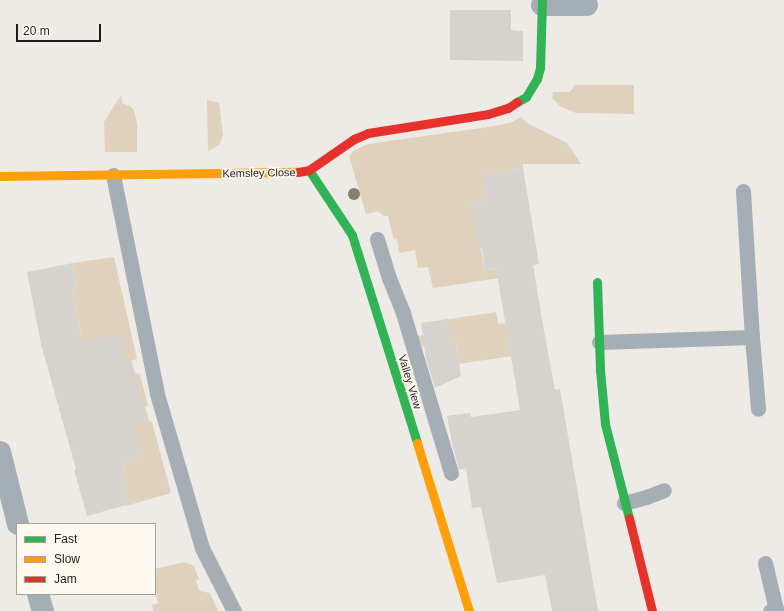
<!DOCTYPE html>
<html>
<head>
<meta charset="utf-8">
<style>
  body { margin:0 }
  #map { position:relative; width:784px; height:611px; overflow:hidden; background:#eeeae5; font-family:Arial,sans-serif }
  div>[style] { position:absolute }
  .green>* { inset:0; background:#dfd1bc }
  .building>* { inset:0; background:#d6d3cf }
  .lane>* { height:15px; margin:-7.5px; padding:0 7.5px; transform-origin:7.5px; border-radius:7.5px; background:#a5aeb5 }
  .street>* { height:22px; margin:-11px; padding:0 11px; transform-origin:11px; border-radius:11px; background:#a5aeb5 }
  .fast>* { height:9px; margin:-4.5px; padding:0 4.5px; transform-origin:4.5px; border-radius:4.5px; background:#30b455 }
  .slow>* { height:9px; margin:-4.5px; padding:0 4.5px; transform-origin:4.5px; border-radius:4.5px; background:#ff9f0a }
  .jam>* { height:9px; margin:-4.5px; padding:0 4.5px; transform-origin:4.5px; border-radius:4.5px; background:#e5322d }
  .trees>* { width:12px; height:12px; margin:-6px; border-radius:50%; background:#887e6e }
  span { translate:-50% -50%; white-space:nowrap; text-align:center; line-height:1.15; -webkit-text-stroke:3.5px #fef9f0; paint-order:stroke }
  .street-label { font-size:11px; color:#1f1d19 }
  .legend { position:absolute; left:16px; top:523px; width:140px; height:72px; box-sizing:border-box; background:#fef9f0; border:1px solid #a5a19a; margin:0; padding:5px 7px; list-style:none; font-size:12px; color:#1f1d19 }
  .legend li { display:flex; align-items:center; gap:8px; height:20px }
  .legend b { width:20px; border:1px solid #a5a19a }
  .scale { position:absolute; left:16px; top:24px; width:85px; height:18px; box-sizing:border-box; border:2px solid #1f1d19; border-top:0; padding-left:5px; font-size:12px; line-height:14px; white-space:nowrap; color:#1f1d19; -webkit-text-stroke:3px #fef9f0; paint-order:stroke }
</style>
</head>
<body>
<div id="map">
  <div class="green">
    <div style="clip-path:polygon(575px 85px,634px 85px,634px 114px,576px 113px,560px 106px,552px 98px,553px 92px,570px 92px)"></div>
    <div style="clip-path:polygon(121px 95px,122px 103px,130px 106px,134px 110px,137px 124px,137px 152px,105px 152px,104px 122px)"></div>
    <div style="clip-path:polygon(207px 100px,219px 103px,223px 135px,219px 145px,208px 151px)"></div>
    <div style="clip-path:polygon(521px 117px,527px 123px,567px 143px,581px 164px,523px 164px,523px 168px,482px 175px,486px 200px,471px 202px,485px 270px,499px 268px,500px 278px,433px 288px,428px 267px,418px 268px,415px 250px,399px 253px,397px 239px,394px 240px,388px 216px,384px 216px,378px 211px,366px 214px,349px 156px,353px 151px,368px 144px,488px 127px,510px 123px)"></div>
    <div style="clip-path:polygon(114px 257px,137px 359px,131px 361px,135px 373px,140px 374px,148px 406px,145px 407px,149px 421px,152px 422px,171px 493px,126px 506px,120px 484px,127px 482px,122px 461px,142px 456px,46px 359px,41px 344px,81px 335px,72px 288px,77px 287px,73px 263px)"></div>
    <div style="clip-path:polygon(496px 312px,498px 324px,506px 323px,512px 356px,445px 366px,444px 357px,458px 354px,456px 342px,425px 347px,419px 345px,417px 336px,439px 333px,443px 320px)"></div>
    <div style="clip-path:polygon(184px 562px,194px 566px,199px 579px,196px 580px,199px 591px,210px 593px,218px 611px,153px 611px,152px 605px,158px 603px,155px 593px,155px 569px)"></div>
  </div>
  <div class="building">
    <div style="clip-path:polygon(450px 10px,511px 10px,511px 30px,523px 31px,523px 61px,450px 60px)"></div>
    <div style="clip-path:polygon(523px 168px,539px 264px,533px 265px,543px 325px,555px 390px,560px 389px,598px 611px,552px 611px,545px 575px,497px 583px,481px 507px,472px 508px,466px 468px,459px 470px,452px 443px,447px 416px,470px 413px,471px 417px,520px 410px,496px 268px,485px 270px,482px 248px,478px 249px,470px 202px,486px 200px,481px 175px)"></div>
    <div style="clip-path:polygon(73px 263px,77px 287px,72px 288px,82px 341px,119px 334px,126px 362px,131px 361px,149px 422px,133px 426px,142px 456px,122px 461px,127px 482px,124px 483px,130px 504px,87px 516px,74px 470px,76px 469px,41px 344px,27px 272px)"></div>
    <div style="clip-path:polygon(448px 319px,451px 343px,456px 342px,461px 376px,435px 388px,426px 359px,421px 323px)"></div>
  </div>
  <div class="lane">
    <div style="left:113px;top:175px;width:223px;rotate:78.6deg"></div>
    <div style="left:157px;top:394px;width:160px;rotate:73.7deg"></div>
    <div style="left:202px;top:548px;width:71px;rotate:63.1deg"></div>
    <div style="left:743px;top:191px;width:146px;rotate:86.5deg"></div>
    <div style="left:752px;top:337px;width:72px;rotate:85.2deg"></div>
    <div style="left:377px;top:239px;width:41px;rotate:72.9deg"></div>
    <div style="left:389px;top:278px;width:38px;rotate:68deg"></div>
    <div style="left:403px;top:313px;width:167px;rotate:73.3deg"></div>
    <div style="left:599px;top:342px;width:153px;rotate:-1.9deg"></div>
    <div style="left:624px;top:503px;width:23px;rotate:-15deg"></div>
    <div style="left:646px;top:497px;width:19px;rotate:-21deg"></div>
    <div style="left:765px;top:563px;width:47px;rotate:76.6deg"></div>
    <div style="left:776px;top:609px;width:6px;rotate:162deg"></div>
  </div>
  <div class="street">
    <div style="left:542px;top:5px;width:45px"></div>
    <div style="left:0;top:452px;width:74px;rotate:76deg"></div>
    <div style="left:38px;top:594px;width:18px;rotate:74deg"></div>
  </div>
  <div class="fast">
    <div style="left:517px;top:102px;width:10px;rotate:-29deg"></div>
    <div style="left:526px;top:97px;width:21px;rotate:-59deg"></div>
    <div style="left:537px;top:79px;width:11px;rotate:-75deg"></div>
    <div style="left:540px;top:68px;width:68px;rotate:-88.3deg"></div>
    <div style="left:309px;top:170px;width:78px;rotate:56.5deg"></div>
    <div style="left:352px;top:235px;width:218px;rotate:72.6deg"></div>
    <div style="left:597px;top:282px;width:88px;rotate:88deg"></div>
    <div style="left:600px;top:370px;width:54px;rotate:84.7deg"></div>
    <div style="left:605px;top:424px;width:97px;rotate:75.7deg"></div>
  </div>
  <div class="slow">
    <div style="left:0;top:176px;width:298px;rotate:-0.8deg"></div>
    <div style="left:417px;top:443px;width:176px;rotate:72.8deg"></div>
  </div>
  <div class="jam">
    <div style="left:298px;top:172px;width:11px;rotate:-10deg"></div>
    <div style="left:309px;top:170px;width:55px;rotate:-34.6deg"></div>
    <div style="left:354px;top:139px;width:15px;rotate:-23deg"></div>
    <div style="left:368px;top:133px;width:121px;rotate:-9deg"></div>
    <div style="left:488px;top:114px;width:21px;rotate:-17deg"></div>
    <div style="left:508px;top:108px;width:11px;rotate:-34deg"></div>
    <div style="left:629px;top:518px;width:96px;rotate:76.1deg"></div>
  </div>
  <div class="trees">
    <div style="left:354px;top:194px"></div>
  </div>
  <div class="street-label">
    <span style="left:259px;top:173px;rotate:-1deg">Kemsley Close</span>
    <span style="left:410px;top:382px;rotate:73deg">Valley View</span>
  </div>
  <ul class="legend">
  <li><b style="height:5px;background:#30b455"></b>Fast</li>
  <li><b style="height:5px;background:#ff9f0a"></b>Slow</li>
  <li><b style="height:5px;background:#e5322d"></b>Jam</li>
  </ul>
  <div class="scale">20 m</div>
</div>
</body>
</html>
